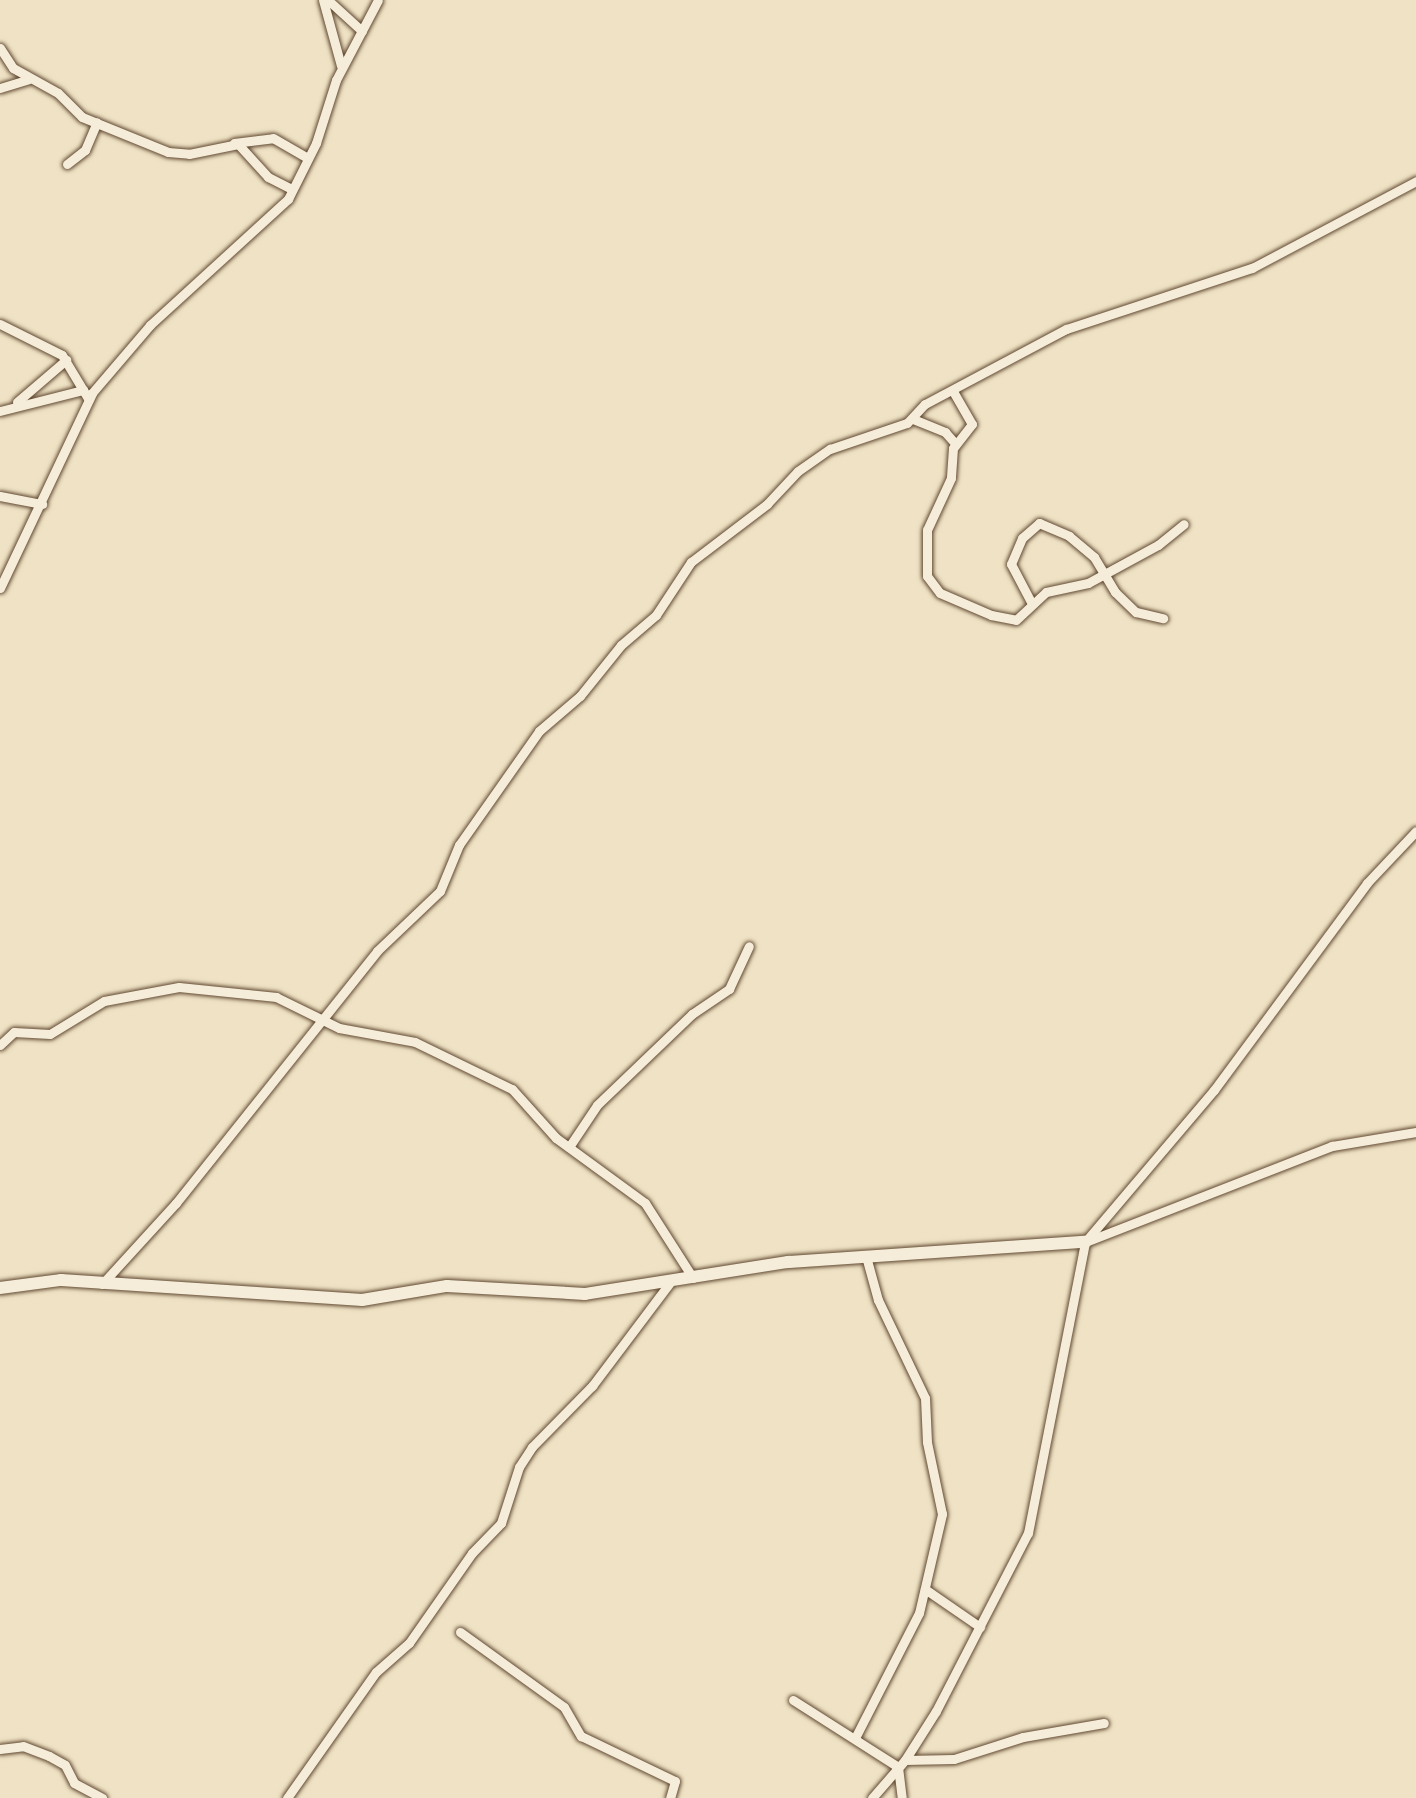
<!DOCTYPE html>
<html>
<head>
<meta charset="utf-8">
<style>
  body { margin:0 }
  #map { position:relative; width:1416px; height:1798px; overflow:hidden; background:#f0e3c5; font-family:"Libre Bodoni",serif }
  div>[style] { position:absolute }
  .roads { filter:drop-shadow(0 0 2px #604831) drop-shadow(0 0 2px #604831) }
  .minor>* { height:9px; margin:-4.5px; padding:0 4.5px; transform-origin:4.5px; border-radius:4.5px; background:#f5edd9 }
  .secondary>* { height:12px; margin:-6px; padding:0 6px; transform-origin:6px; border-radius:6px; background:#f5edd9 }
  span { translate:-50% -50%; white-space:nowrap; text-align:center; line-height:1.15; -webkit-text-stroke:8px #f5edd9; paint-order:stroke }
</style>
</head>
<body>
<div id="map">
  <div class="roads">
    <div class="minor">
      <div style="left:323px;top:0;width:68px;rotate:74.7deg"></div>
      <div style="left:328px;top:0;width:46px;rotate:42.4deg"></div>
      <div style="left:0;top:48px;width:24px;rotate:57deg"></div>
      <div style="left:13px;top:68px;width:51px;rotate:29.1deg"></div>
      <div style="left:58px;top:93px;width:34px;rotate:45deg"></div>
      <div style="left:82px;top:117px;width:93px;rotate:22.1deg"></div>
      <div style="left:168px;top:152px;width:21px;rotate:5deg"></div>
      <div style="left:189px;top:154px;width:50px;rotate:-11.5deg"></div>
      <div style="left:238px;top:144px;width:45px;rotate:47.7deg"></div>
      <div style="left:268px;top:177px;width:27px;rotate:27deg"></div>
      <div style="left:0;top:88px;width:30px;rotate:-17deg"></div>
      <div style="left:234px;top:143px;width:39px;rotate:-7deg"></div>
      <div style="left:273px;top:138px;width:39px;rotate:30deg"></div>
      <div style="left:67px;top:164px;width:23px;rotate:-38deg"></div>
      <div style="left:85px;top:150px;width:30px;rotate:-67deg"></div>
      <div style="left:0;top:324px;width:69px;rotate:26.6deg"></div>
      <div style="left:62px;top:355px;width:52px;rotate:59deg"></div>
      <div style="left:954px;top:393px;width:36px;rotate:60deg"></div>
      <div style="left:972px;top:424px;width:31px;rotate:128deg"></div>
      <div style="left:953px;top:448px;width:30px;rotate:94deg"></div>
      <div style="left:951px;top:478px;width:57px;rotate:114.8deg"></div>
      <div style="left:927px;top:530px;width:46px;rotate:90deg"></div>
      <div style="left:927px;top:576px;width:21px;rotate:53deg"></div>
      <div style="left:940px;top:593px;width:56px;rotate:23.3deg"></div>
      <div style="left:991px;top:615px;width:25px;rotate:11deg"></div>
      <div style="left:1016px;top:620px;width:41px;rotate:-43deg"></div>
      <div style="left:1046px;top:592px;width:43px;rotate:-12.1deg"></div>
      <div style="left:1088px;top:583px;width:80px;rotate:-28.5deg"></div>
      <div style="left:1158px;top:545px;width:33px;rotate:-39deg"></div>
      <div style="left:17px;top:402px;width:65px;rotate:-40.6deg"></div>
      <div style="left:0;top:411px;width:86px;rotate:-14.2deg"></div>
      <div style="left:913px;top:419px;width:35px;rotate:22deg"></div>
      <div style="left:945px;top:432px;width:15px;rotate:48deg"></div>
      <div style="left:0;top:496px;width:43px;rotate:10.8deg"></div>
      <div style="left:0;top:588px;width:216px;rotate:-64.7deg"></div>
      <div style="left:92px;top:393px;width:89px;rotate:-49.5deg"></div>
      <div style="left:150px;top:325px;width:187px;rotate:-42.4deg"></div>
      <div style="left:288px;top:199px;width:63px;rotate:-63.4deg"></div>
      <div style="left:316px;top:143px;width:66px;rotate:-72.4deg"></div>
      <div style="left:336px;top:80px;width:90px;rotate:-62.3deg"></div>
      <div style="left:1031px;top:602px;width:43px;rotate:-117.8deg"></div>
      <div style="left:1011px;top:564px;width:28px;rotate:-67deg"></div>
      <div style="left:1022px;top:538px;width:23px;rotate:-41deg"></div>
      <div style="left:1039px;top:523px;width:33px;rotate:23deg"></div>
      <div style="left:1069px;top:536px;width:33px;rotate:40deg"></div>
      <div style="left:1094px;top:557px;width:41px;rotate:59deg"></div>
      <div style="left:1115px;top:592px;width:29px;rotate:44deg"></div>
      <div style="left:1136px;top:612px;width:28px;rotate:13deg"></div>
      <div style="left:0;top:1045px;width:19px;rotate:-43deg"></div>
      <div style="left:14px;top:1032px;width:36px;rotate:3deg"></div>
      <div style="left:50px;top:1034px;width:63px;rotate:-31.4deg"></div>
      <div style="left:104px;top:1001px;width:76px;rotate:-10.6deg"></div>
      <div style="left:179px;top:987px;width:98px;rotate:5.9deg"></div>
      <div style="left:276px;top:997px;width:70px;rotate:26.2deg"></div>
      <div style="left:339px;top:1028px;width:77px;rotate:10.4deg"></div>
      <div style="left:415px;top:1042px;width:108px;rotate:25.9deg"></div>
      <div style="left:512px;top:1089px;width:66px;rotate:48.1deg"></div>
      <div style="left:556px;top:1138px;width:110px;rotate:36.1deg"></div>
      <div style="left:645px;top:1203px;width:89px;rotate:57.4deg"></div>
      <div style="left:569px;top:1147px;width:50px;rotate:-56.3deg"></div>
      <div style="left:597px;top:1105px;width:132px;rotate:-43.8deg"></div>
      <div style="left:692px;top:1014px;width:45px;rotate:-34deg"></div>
      <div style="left:729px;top:989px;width:47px;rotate:-65.1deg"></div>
      <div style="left:1088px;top:1241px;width:262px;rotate:-21.3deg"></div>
      <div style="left:1332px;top:1146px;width:85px;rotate:-9.5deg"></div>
      <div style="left:102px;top:1284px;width:110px;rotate:-47.6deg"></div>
      <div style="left:176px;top:1203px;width:322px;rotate:-51.4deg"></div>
      <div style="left:377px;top:951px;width:87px;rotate:-43.6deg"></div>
      <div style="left:440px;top:891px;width:50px;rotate:-67.6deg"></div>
      <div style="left:459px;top:845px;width:139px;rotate:-54.9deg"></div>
      <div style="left:539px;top:731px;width:54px;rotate:-40.5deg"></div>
      <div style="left:580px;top:696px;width:65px;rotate:-51.2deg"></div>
      <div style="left:621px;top:645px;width:46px;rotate:-40.6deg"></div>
      <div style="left:656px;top:615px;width:64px;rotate:-56.6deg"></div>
      <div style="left:691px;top:562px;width:96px;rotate:-37.3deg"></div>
      <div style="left:767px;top:504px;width:45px;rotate:-46.8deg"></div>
      <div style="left:798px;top:471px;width:39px;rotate:-35deg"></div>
      <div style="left:830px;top:449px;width:81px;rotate:-18.7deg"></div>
      <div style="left:907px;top:423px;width:26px;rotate:-47deg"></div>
      <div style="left:925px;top:404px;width:160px;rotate:-28deg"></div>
      <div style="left:1066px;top:329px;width:196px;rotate:-18.2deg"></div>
      <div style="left:1252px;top:268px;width:186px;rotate:-27.9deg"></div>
      <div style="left:925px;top:1589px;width:67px;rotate:34.6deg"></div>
      <div style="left:460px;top:1632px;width:128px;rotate:35.8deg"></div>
      <div style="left:564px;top:1707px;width:34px;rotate:60deg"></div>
      <div style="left:581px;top:1736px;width:104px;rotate:25.6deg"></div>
      <div style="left:675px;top:1781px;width:18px;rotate:106deg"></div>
      <div style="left:793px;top:1700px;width:125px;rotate:32.5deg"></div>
      <div style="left:898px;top:1767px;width:31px;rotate:83deg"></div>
      <div style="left:855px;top:1738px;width:140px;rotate:-62.9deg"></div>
      <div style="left:919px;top:1613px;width:102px;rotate:-76.9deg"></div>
      <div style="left:942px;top:1514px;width:74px;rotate:-101.8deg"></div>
      <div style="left:927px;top:1442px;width:44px;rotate:-92.6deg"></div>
      <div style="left:925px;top:1398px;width:109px;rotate:-115.6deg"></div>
      <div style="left:878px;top:1300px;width:41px;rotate:-105.4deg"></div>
      <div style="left:0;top:1749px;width:23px;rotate:-7deg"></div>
      <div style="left:23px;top:1746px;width:28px;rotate:21deg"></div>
      <div style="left:49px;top:1756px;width:18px;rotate:29deg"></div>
      <div style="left:65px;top:1765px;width:20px;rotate:63deg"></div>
      <div style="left:74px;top:1783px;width:32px;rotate:28deg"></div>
      <div style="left:905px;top:1760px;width:49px;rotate:-1.2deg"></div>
      <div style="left:954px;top:1759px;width:72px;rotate:-17.7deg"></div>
      <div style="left:1023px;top:1737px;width:82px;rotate:-9.8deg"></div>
      <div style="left:287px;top:1798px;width:154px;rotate:-54.8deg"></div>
      <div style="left:376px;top:1672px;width:44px;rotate:-41.3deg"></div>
      <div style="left:409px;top:1643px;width:110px;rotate:-55deg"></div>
      <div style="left:472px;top:1553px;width:42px;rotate:-46deg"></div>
      <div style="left:501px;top:1523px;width:59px;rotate:-72.2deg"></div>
      <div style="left:519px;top:1467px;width:24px;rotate:-57deg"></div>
      <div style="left:532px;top:1447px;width:86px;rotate:-45.5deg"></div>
      <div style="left:592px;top:1386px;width:131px;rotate:-53deg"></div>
      <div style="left:872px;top:1798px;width:50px;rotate:-49deg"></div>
      <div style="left:905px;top:1760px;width:58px;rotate:-57.7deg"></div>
      <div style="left:936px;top:1711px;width:200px;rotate:-62.7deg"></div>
      <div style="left:1028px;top:1533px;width:297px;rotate:-78.9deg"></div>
      <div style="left:1085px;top:1242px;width:199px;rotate:-49.7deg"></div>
      <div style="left:1214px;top:1090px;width:257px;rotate:-53.5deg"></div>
      <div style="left:1367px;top:883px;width:71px;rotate:-46.7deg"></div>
    </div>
    <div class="secondary">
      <div style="left:0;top:1288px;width:62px;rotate:-7.5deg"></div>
      <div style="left:61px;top:1280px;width:302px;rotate:3.8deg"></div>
      <div style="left:362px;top:1300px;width:86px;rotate:-9.4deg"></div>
      <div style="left:447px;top:1286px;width:138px;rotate:3.3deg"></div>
      <div style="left:585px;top:1294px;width:206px;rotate:-9deg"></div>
      <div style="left:788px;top:1262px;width:298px;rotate:-3.9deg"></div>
    </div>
  </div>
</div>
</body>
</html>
